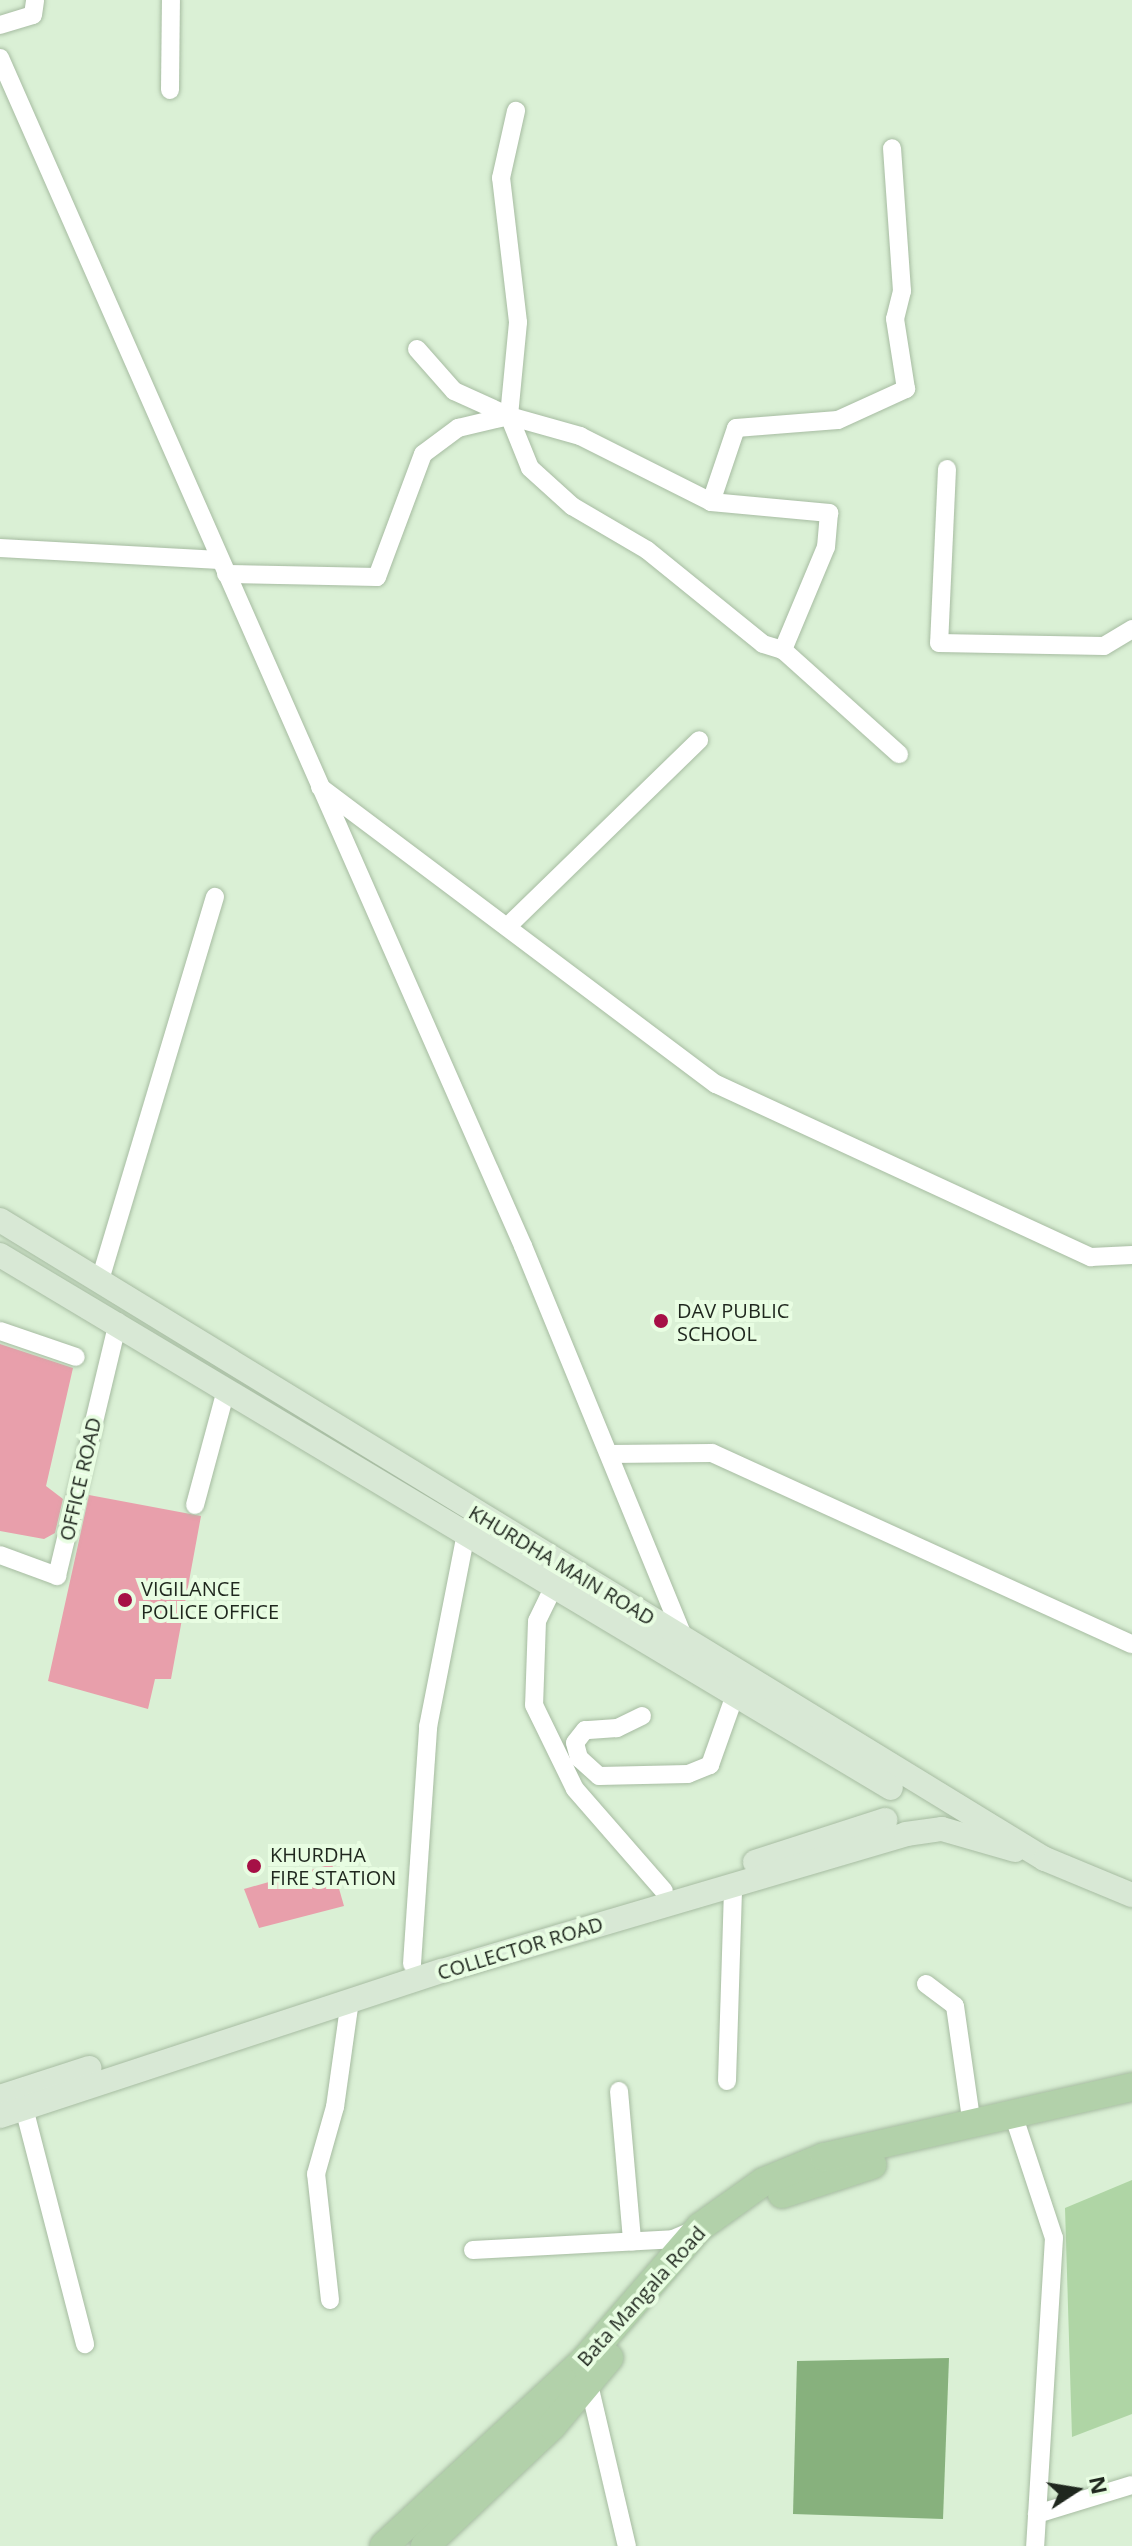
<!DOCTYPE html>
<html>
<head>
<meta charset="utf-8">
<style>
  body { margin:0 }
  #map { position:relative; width:1132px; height:2546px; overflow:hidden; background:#daf0d5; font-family:"Open Sans",sans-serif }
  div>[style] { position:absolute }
  .green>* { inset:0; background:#afd5a5 }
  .water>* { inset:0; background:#87b17d }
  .building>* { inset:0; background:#e89fab }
  .roads { filter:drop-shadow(0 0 2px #a7bca2) drop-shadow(0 0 2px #a7bca2) }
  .minor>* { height:18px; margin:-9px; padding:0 9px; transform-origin:9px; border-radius:9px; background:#fff }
  .secondary>* { height:24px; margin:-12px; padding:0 12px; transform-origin:12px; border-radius:12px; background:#d8e8d5 }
  .primary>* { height:28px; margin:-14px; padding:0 14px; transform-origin:14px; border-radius:14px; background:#b2d1aa }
  .dots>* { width:22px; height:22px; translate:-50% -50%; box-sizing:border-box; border:4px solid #e8fde2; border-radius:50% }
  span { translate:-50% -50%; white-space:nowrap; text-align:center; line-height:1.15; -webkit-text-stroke:8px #e8fde2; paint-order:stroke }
  .poi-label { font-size:20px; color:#1f271e }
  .left { translate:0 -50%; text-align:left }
  .street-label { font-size:20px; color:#1f271e }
  .north { position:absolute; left:1036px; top:2450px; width:80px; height:80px; -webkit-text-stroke:6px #e8fde2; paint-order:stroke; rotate:78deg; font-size:22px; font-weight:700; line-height:32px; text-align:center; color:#1f271e }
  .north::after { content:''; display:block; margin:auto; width:28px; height:36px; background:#1f271e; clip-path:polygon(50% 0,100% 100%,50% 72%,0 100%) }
</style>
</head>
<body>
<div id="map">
  <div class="green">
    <div style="clip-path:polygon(1132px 2180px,1132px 2414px,1072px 2437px,1065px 2208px)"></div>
  </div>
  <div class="water">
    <div style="clip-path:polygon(949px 2358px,943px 2519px,793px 2514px,797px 2361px)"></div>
  </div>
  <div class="building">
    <div style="clip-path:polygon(0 1344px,73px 1368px,46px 1486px,63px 1499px,55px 1533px,44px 1539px,0 1531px)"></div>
    <div style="clip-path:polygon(89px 1495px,201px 1516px,171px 1679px,155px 1679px,148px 1709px,48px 1681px)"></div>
    <div style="clip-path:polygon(332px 1864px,344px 1906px,259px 1928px,244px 1889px)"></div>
  </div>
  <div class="roads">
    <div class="minor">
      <div style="left:0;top:25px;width:34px;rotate:-17deg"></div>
      <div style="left:33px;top:15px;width:15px;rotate:-82deg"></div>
      <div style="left:0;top:58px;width:1298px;rotate:66.24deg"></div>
      <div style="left:523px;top:1246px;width:424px;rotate:67.7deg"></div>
      <div style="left:170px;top:90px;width:90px;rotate:-89.4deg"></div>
      <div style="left:417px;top:349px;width:56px;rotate:48.6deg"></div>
      <div style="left:454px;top:391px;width:60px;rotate:24.4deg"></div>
      <div style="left:509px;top:416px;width:56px;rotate:68deg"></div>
      <div style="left:530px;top:468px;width:57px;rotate:42.1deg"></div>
      <div style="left:572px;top:506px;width:87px;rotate:30.4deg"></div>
      <div style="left:647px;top:550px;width:149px;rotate:39deg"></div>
      <div style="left:763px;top:644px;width:21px;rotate:17deg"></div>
      <div style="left:783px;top:650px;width:156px;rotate:41.9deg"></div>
      <div style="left:509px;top:416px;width:94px;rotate:-84.5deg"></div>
      <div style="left:518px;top:322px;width:145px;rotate:-96.7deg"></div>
      <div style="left:501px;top:178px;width:69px;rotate:-77.4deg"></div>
      <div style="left:947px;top:469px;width:174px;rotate:92.6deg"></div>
      <div style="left:939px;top:643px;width:165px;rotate:1deg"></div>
      <div style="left:1104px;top:646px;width:33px;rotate:-31deg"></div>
      <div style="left:711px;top:502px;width:119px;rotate:5.3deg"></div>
      <div style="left:829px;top:513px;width:34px;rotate:95deg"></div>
      <div style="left:826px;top:547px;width:112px;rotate:112.7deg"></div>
      <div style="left:0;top:548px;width:220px;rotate:3.1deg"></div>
      <div style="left:226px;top:574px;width:151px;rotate:1.1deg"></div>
      <div style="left:377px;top:577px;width:131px;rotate:-69.5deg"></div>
      <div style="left:423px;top:454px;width:44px;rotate:-36.6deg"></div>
      <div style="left:458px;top:428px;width:52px;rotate:-13.2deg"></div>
      <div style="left:509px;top:416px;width:74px;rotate:15.7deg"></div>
      <div style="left:580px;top:436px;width:147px;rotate:26.7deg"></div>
      <div style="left:711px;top:502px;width:78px;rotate:-71.3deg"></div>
      <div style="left:736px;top:428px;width:102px;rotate:-4.5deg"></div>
      <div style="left:838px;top:420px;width:75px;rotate:-24.5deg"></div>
      <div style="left:906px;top:389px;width:71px;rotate:-98.9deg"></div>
      <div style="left:895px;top:319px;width:29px;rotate:-76deg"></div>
      <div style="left:902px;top:291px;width:143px;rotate:-94deg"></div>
      <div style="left:320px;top:787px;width:495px;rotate:36.9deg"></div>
      <div style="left:716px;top:1084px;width:413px;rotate:24.8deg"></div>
      <div style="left:1091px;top:1257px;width:41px;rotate:-2.8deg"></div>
      <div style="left:507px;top:927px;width:268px;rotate:-44.2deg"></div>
      <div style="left:100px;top:1280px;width:400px;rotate:-73.3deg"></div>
      <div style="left:0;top:1331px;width:80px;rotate:18.9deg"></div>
      <div style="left:609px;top:1454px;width:103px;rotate:-0.6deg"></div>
      <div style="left:712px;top:1453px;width:461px;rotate:24.5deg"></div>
      <div style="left:195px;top:1505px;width:119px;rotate:-74.9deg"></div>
      <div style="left:0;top:1555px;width:61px;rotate:20.2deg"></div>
      <div style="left:57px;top:1576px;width:261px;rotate:-76.5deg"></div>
      <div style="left:555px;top:1584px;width:41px;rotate:115.9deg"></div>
      <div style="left:537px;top:1621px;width:84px;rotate:92deg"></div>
      <div style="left:534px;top:1705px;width:93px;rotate:64deg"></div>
      <div style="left:575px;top:1789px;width:135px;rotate:48.9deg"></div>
      <div style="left:642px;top:1716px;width:28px;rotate:154deg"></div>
      <div style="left:617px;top:1728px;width:32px;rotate:176deg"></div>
      <div style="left:585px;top:1730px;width:16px;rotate:128deg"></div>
      <div style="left:575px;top:1743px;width:16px;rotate:75deg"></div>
      <div style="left:579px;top:1758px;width:27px;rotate:42deg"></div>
      <div style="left:599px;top:1776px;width:89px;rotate:-1.3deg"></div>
      <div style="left:688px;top:1774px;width:24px;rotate:-22deg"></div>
      <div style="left:710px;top:1765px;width:77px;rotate:-70.4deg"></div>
      <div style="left:412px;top:1964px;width:238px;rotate:-86.1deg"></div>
      <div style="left:428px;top:1727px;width:198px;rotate:-78.9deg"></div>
      <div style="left:926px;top:1984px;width:36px;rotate:37deg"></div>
      <div style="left:955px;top:2006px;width:121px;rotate:81.9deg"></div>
      <div style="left:727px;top:2081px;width:196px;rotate:-88.2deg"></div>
      <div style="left:619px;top:2091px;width:151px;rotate:85deg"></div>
      <div style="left:24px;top:2108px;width:244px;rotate:75.5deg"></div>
      <div style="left:1014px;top:2117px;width:127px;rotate:71.7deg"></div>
      <div style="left:1054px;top:2238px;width:309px;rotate:93.5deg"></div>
      <div style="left:473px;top:2250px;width:200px;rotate:-3.1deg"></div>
      <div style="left:673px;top:2239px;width:23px;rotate:-23deg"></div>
      <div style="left:330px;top:2300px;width:127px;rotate:-96.3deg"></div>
      <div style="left:316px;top:2174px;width:70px;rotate:-74.2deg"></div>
      <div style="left:335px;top:2107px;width:108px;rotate:-82deg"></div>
      <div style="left:587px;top:2376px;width:175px;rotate:76.8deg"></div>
      <div style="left:1037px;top:2514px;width:99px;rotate:-17deg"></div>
    </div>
    <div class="secondary">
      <div style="left:0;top:1220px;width:1225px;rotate:31.45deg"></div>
      <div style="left:1045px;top:1859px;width:94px;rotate:22.5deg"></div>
      <div style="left:0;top:1255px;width:1038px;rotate:30.89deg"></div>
      <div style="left:755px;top:1862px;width:137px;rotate:-17.9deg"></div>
      <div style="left:0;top:2097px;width:94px;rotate:-18deg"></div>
      <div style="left:0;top:2116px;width:465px;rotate:-18.2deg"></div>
      <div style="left:442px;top:1971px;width:484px;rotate:-16.4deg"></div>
      <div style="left:906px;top:1834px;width:36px;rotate:-8deg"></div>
      <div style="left:942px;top:1829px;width:76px;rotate:16deg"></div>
    </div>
    <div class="primary">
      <div style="left:782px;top:2194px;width:95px;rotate:-17.9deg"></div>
      <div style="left:384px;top:2546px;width:271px;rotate:-42.8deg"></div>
      <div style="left:583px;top:2362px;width:179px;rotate:-49.1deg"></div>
      <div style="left:700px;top:2227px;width:77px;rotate:-35.5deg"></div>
      <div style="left:763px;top:2182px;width:66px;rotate:-22.3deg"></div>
      <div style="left:824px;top:2157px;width:316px;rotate:-12.8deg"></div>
      <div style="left:425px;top:2546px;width:175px;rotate:-43.4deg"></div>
      <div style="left:552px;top:2426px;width:89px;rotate:-50deg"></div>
    </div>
  </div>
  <div class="dots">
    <div style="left:661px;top:1321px;background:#a61046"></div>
    <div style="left:125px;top:1600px;background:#a61046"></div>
    <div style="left:254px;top:1866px;background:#a61046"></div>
  </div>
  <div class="poi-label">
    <span class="left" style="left:677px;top:1322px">DAV PUBLIC<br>SCHOOL</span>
    <span class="left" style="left:141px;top:1600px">VIGILANCE<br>POLICE OFFICE</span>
    <span class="left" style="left:270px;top:1866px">KHURDHA<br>FIRE STATION</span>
  </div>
  <div class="street-label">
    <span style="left:80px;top:1479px;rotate:-77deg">OFFICE ROAD</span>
    <span style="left:562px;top:1565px;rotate:31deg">KHURDHA MAIN ROAD</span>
    <span style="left:520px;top:1948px;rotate:-17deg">COLLECTOR ROAD</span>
    <span style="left:641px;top:2296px;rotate:-48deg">Bata Mangala Road</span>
  </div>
  <div class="north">N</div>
</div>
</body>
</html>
